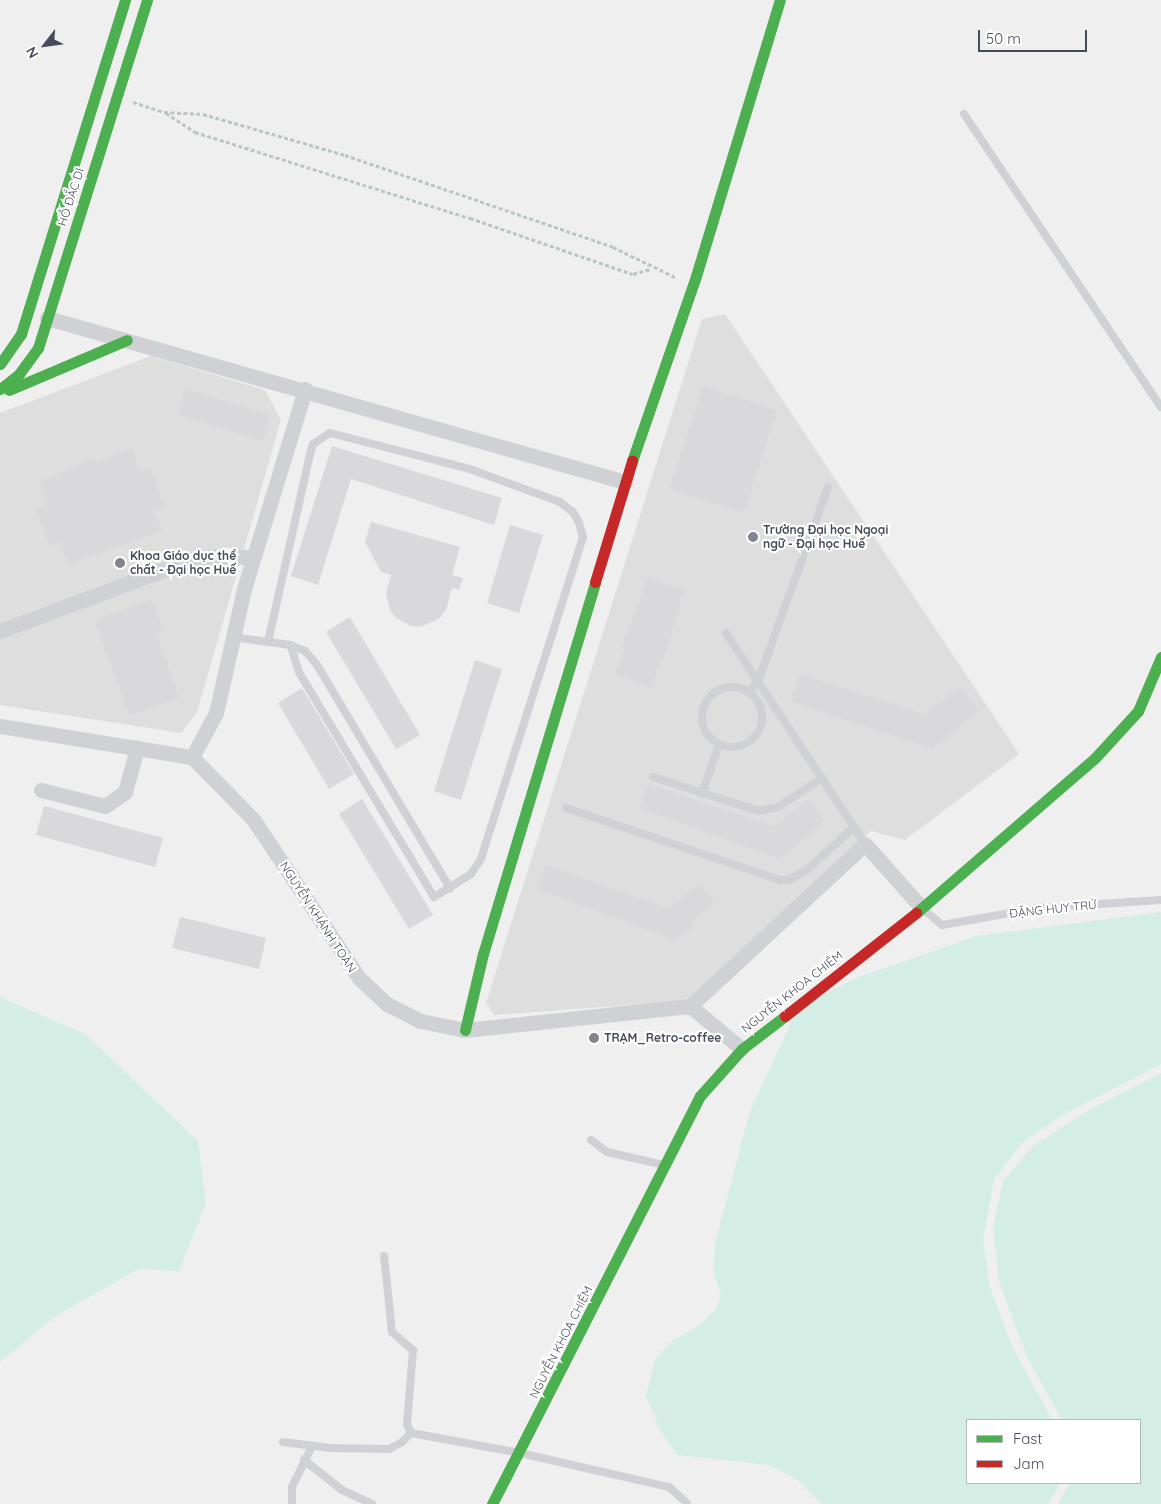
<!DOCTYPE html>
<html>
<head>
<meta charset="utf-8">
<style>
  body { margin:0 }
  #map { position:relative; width:1161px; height:1504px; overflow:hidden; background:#f0efef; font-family:Quicksand,sans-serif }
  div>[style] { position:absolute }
  .education>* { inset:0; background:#dededf }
  .green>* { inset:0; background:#d4eee6 }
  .building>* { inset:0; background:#d9d8db }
  .path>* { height:2.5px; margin-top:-1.25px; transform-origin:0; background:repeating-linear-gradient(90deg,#bac5c5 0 4px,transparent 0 6.5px) }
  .lane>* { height:8px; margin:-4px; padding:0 4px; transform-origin:4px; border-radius:4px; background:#d0d1d5 }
  .lane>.ring { margin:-4px; padding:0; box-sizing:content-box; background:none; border:8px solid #d0d1d5; border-radius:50% }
  .street>* { height:15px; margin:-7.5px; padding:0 7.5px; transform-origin:7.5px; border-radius:7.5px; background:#d0d1d5 }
  .fast>* { height:11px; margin:-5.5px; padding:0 5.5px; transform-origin:5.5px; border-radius:5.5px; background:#4caf50 }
  .jam>* { height:11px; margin:-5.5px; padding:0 5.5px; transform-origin:5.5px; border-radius:5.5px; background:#c62828 }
  .dots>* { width:14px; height:14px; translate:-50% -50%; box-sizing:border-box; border:2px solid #fff; border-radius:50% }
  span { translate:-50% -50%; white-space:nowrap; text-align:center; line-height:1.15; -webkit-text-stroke:4.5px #fff; paint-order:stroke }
  .street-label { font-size:12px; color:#474c5b }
  .poi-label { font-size:12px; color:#474c5b; font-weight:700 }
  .left { translate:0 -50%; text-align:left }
  .legend { position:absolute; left:966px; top:1419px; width:175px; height:65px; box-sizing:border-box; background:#fff; border:1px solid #b5b7bd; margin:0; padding:6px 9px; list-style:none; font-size:15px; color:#474c5b }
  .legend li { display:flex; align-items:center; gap:10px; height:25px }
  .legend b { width:25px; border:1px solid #b5b7bd }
  .north { position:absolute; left:20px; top:20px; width:50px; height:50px; -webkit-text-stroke:4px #fff; paint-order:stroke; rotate:240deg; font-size:14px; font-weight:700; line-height:20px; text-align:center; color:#474c5b }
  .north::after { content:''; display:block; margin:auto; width:18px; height:22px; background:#474c5b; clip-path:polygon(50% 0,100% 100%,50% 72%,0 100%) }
  .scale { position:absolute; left:978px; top:30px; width:109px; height:22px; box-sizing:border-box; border:2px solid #474c5b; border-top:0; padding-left:6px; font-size:15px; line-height:18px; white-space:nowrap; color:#474c5b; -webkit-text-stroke:4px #fff; paint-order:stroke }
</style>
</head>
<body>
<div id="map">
  <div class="education">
    <div style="clip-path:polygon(725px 314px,1019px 754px,905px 840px,871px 831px,686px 1001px,494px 1015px,486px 1003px,702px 319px)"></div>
    <div style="clip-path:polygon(151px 356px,265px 390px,281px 420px,197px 712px,181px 733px,0 705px,0 413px)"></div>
  </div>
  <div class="green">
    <div style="clip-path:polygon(1161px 912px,1161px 1064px,1063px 1115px,1023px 1142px,994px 1179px,983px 1240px,990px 1287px,1011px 1344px,1052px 1420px,967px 1420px,967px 1483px,1061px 1483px,1048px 1504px,821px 1504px,798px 1480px,769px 1465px,677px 1455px,661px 1432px,646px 1396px,655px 1359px,672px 1341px,701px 1324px,715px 1310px,721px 1295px,713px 1269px,715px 1243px,750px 1111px,791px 1023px,812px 1002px,851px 980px,976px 936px)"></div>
    <div style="clip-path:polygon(0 997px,85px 1034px,198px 1141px,206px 1204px,179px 1271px,139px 1269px,57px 1315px,0 1362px)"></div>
    <div style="clip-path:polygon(1161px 1073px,1161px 1504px,1058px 1504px,1070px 1483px,1140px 1483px,1140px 1420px,1062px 1420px,1027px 1357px,999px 1282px,993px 1228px,1003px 1181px,1033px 1146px,1092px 1108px)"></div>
  </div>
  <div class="building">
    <div style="clip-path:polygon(703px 386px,777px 410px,744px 513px,670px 489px)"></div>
    <div style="clip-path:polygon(186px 389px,270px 415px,263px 441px,178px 415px)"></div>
    <div style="clip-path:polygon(332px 446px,502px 498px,494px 525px,351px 479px,318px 585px,291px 576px)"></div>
    <div style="clip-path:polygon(132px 449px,140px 471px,151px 467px,164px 505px,153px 509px,162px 531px,69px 564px,61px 542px,50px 546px,36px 508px,47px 504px,39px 482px,94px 458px,95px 462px)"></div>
    <div style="clip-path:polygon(371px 522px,460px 547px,452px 575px,463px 578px,459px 590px,452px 588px,446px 610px,440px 618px,421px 627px,411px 626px,396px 618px,390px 610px,386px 593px,391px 575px,381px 572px,365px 542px)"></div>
    <div style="clip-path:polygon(510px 525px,543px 535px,519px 613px,487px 603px)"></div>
    <div style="clip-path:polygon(648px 577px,684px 590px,664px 659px,661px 658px,652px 687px,616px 675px,625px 648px,622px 647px)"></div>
    <div style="clip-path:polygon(152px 599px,163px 630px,156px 633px,179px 698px,129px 716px,95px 620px)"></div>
    <div style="clip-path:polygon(350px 617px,420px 735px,396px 749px,326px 632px)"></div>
    <div style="clip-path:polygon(475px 660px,502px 669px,461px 800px,434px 791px)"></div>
    <div style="clip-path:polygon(800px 674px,924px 714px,961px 686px,979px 710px,933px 749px,791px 702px)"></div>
    <div style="clip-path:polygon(302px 688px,354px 774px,329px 789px,278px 703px)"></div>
    <div style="clip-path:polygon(648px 784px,774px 826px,809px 799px,825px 821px,780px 859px,640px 808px)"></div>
    <div style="clip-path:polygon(362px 799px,433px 915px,409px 929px,339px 814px)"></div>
    <div style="clip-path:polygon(44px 806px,163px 838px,155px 867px,36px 835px)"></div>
    <div style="clip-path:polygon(545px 865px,668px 908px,700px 883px,715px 903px,691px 922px,694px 926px,675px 940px,537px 889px)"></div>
    <div style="clip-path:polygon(180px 917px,266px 938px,259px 969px,172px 948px)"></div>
  </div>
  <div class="path">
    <div style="left:133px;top:102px;width:33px;rotate:18deg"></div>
    <div style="left:164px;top:112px;width:39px;rotate:3deg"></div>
    <div style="left:203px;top:114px;width:148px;rotate:16.1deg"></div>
    <div style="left:345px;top:155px;width:283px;rotate:18.9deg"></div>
    <div style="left:613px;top:247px;width:71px;rotate:25.8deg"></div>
    <div style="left:166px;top:113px;width:35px;rotate:33deg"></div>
    <div style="left:195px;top:132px;width:288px;rotate:17.4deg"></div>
    <div style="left:470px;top:218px;width:172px;rotate:19deg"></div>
    <div style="left:633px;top:274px;width:19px;rotate:-16deg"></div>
  </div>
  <div class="lane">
    <div style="left:964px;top:114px;width:353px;rotate:56.1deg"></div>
    <div style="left:726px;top:633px;width:253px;rotate:56.6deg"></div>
    <div style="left:233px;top:637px;width:58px;rotate:8deg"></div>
    <div style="left:290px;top:645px;width:16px;rotate:22deg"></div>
    <div style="left:305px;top:651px;width:18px;rotate:49deg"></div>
    <div style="left:317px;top:665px;width:260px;rotate:59.2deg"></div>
    <div style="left:268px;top:642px;width:193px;rotate:-77.4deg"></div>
    <div style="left:310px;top:454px;width:10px;rotate:-73deg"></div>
    <div style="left:313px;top:444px;width:20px;rotate:-33deg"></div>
    <div style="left:330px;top:433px;width:145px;rotate:14.4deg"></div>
    <div style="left:470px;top:469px;width:96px;rotate:20.1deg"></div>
    <div style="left:560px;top:502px;width:16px;rotate:38deg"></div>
    <div style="left:573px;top:512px;width:13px;rotate:61deg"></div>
    <div style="left:579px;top:523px;width:15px;rotate:74deg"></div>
    <div style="left:583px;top:537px;width:338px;rotate:107.6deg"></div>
    <div style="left:481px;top:859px;width:18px;rotate:124deg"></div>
    <div style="left:471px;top:874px;width:44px;rotate:148.1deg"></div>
    <div style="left:434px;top:897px;width:262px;rotate:-121deg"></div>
    <div style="left:299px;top:672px;width:28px;rotate:-108deg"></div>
    <div class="ring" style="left:702px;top:687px;width:52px;height:52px"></div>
    <div style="left:750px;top:691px;width:15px;rotate:-53deg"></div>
    <div style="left:759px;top:679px;width:204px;rotate:-70.2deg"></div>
    <div style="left:653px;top:777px;width:111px;rotate:17.8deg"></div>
    <div style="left:759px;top:811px;width:19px;rotate:-12deg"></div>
    <div style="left:778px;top:807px;width:53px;rotate:-33.4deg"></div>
    <div style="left:702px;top:794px;width:53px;rotate:-71.2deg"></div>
    <div style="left:566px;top:808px;width:226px;rotate:18.6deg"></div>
    <div style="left:780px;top:880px;width:9px"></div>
    <div style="left:789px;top:880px;width:22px;rotate:-30deg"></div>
    <div style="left:808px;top:869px;width:62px;rotate:-42.4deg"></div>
    <div style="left:923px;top:909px;width:25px;rotate:40deg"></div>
    <div style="left:942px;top:925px;width:97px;rotate:-10deg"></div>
    <div style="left:1038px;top:908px;width:123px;rotate:-3.7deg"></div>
    <div style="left:591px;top:1140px;width:20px;rotate:37deg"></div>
    <div style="left:607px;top:1152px;width:58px;rotate:12.8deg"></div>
    <div style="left:384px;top:1256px;width:76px;rotate:84deg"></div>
    <div style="left:392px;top:1332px;width:28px;rotate:41deg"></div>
    <div style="left:413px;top:1350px;width:74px;rotate:94.6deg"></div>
    <div style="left:407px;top:1424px;width:10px;rotate:66deg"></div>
    <div style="left:411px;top:1433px;width:111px;rotate:10.4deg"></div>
    <div style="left:520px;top:1453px;width:153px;rotate:12.9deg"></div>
    <div style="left:669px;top:1487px;width:24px;rotate:42deg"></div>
    <div style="left:283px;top:1442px;width:47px;rotate:7.3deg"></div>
    <div style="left:330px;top:1448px;width:59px;rotate:1deg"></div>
    <div style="left:389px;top:1449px;width:15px;rotate:-28deg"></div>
    <div style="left:402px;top:1442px;width:13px;rotate:-45deg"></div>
    <div style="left:304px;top:1460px;width:48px;rotate:38.3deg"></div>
    <div style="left:342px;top:1490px;width:33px;rotate:25deg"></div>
    <div style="left:292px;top:1504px;width:17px;rotate:-90deg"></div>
    <div style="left:292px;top:1487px;width:46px;rotate:-64deg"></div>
  </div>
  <div class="street">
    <div style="left:47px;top:318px;width:601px;rotate:15.84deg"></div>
    <div style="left:0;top:631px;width:211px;rotate:-20.5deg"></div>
    <div style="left:198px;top:557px;width:56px"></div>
    <div style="left:0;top:726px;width:194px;rotate:9.2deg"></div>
    <div style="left:192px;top:757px;width:87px;rotate:45.5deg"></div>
    <div style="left:253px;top:819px;width:191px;rotate:56.3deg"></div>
    <div style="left:359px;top:978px;width:38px;rotate:43deg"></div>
    <div style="left:387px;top:1004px;width:38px;rotate:27deg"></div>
    <div style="left:421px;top:1021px;width:45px;rotate:11.6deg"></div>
    <div style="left:465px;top:1030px;width:226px;rotate:-6.1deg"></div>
    <div style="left:690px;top:1006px;width:67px;rotate:39.6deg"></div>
    <div style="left:192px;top:757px;width:50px;rotate:-61.4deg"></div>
    <div style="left:216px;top:713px;width:127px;rotate:-77.3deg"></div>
    <div style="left:244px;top:589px;width:209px;rotate:-73deg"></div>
    <div style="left:41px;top:790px;width:66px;rotate:14deg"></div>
    <div style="left:105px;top:806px;width:24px;rotate:-35deg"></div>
    <div style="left:125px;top:792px;width:46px;rotate:-74.7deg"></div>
    <div style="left:690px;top:1006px;width:238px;rotate:-42.8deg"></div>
    <div style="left:865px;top:844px;width:86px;rotate:48.3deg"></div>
  </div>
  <div class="fast">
    <div style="left:0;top:364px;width:37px;rotate:-55deg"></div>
    <div style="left:21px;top:334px;width:350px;rotate:-72.7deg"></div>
    <div style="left:0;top:389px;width:24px;rotate:-38deg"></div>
    <div style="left:19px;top:374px;width:32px;rotate:-54deg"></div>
    <div style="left:38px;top:348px;width:365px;rotate:-72.6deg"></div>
    <div style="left:9px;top:390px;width:128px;rotate:-23deg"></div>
    <div style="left:632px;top:461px;width:196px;rotate:-70.9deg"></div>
    <div style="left:696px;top:276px;width:288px;rotate:-73.1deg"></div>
    <div style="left:916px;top:913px;width:237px;rotate:-40.9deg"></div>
    <div style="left:1095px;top:758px;width:64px;rotate:-47.5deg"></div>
    <div style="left:1138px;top:711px;width:59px;rotate:-66.9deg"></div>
    <div style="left:465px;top:1030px;width:78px;rotate:-76.7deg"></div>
    <div style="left:483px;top:954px;width:388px;rotate:-73.2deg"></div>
    <div style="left:492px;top:1504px;width:458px;rotate:-63deg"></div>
    <div style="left:700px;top:1096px;width:63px;rotate:-48.2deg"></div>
    <div style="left:742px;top:1049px;width:54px;rotate:-37.5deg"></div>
  </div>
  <div class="jam">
    <div style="left:595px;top:582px;width:127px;rotate:-73deg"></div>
    <div style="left:785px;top:1016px;width:167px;rotate:-38.2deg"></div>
  </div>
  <div class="dots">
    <div style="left:753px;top:537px;background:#82858f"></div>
    <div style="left:120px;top:563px;background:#82858f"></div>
    <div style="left:594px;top:1038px;background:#82858f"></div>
  </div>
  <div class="street-label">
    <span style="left:71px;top:197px;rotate:-72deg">HỒ ĐẮC DI</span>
    <span style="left:1053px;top:909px;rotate:-6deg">ĐẶNG HUY TRỨ</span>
    <span style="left:318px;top:917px;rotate:57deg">NGUYỄN KHÁNH TOÀN</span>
    <span style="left:792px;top:992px;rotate:-38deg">NGUYỄN KHOA CHIÊM</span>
    <span style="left:561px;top:1342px;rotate:-63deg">NGUYỄN KHOA CHIÊM</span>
  </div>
  <div class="poi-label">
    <span class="left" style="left:763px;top:537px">Trường Đại học Ngoại<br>ngữ - Đại học Huế</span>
    <span class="left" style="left:130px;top:563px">Khoa Giáo dục thể<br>chất - Đại học Huế</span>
    <span class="left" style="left:604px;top:1038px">TRẠM_Retro-coffee</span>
  </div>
  <ul class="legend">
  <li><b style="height:6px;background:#4caf50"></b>Fast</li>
  <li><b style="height:6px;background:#c62828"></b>Jam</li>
  </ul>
  <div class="north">N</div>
  <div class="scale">50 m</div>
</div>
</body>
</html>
